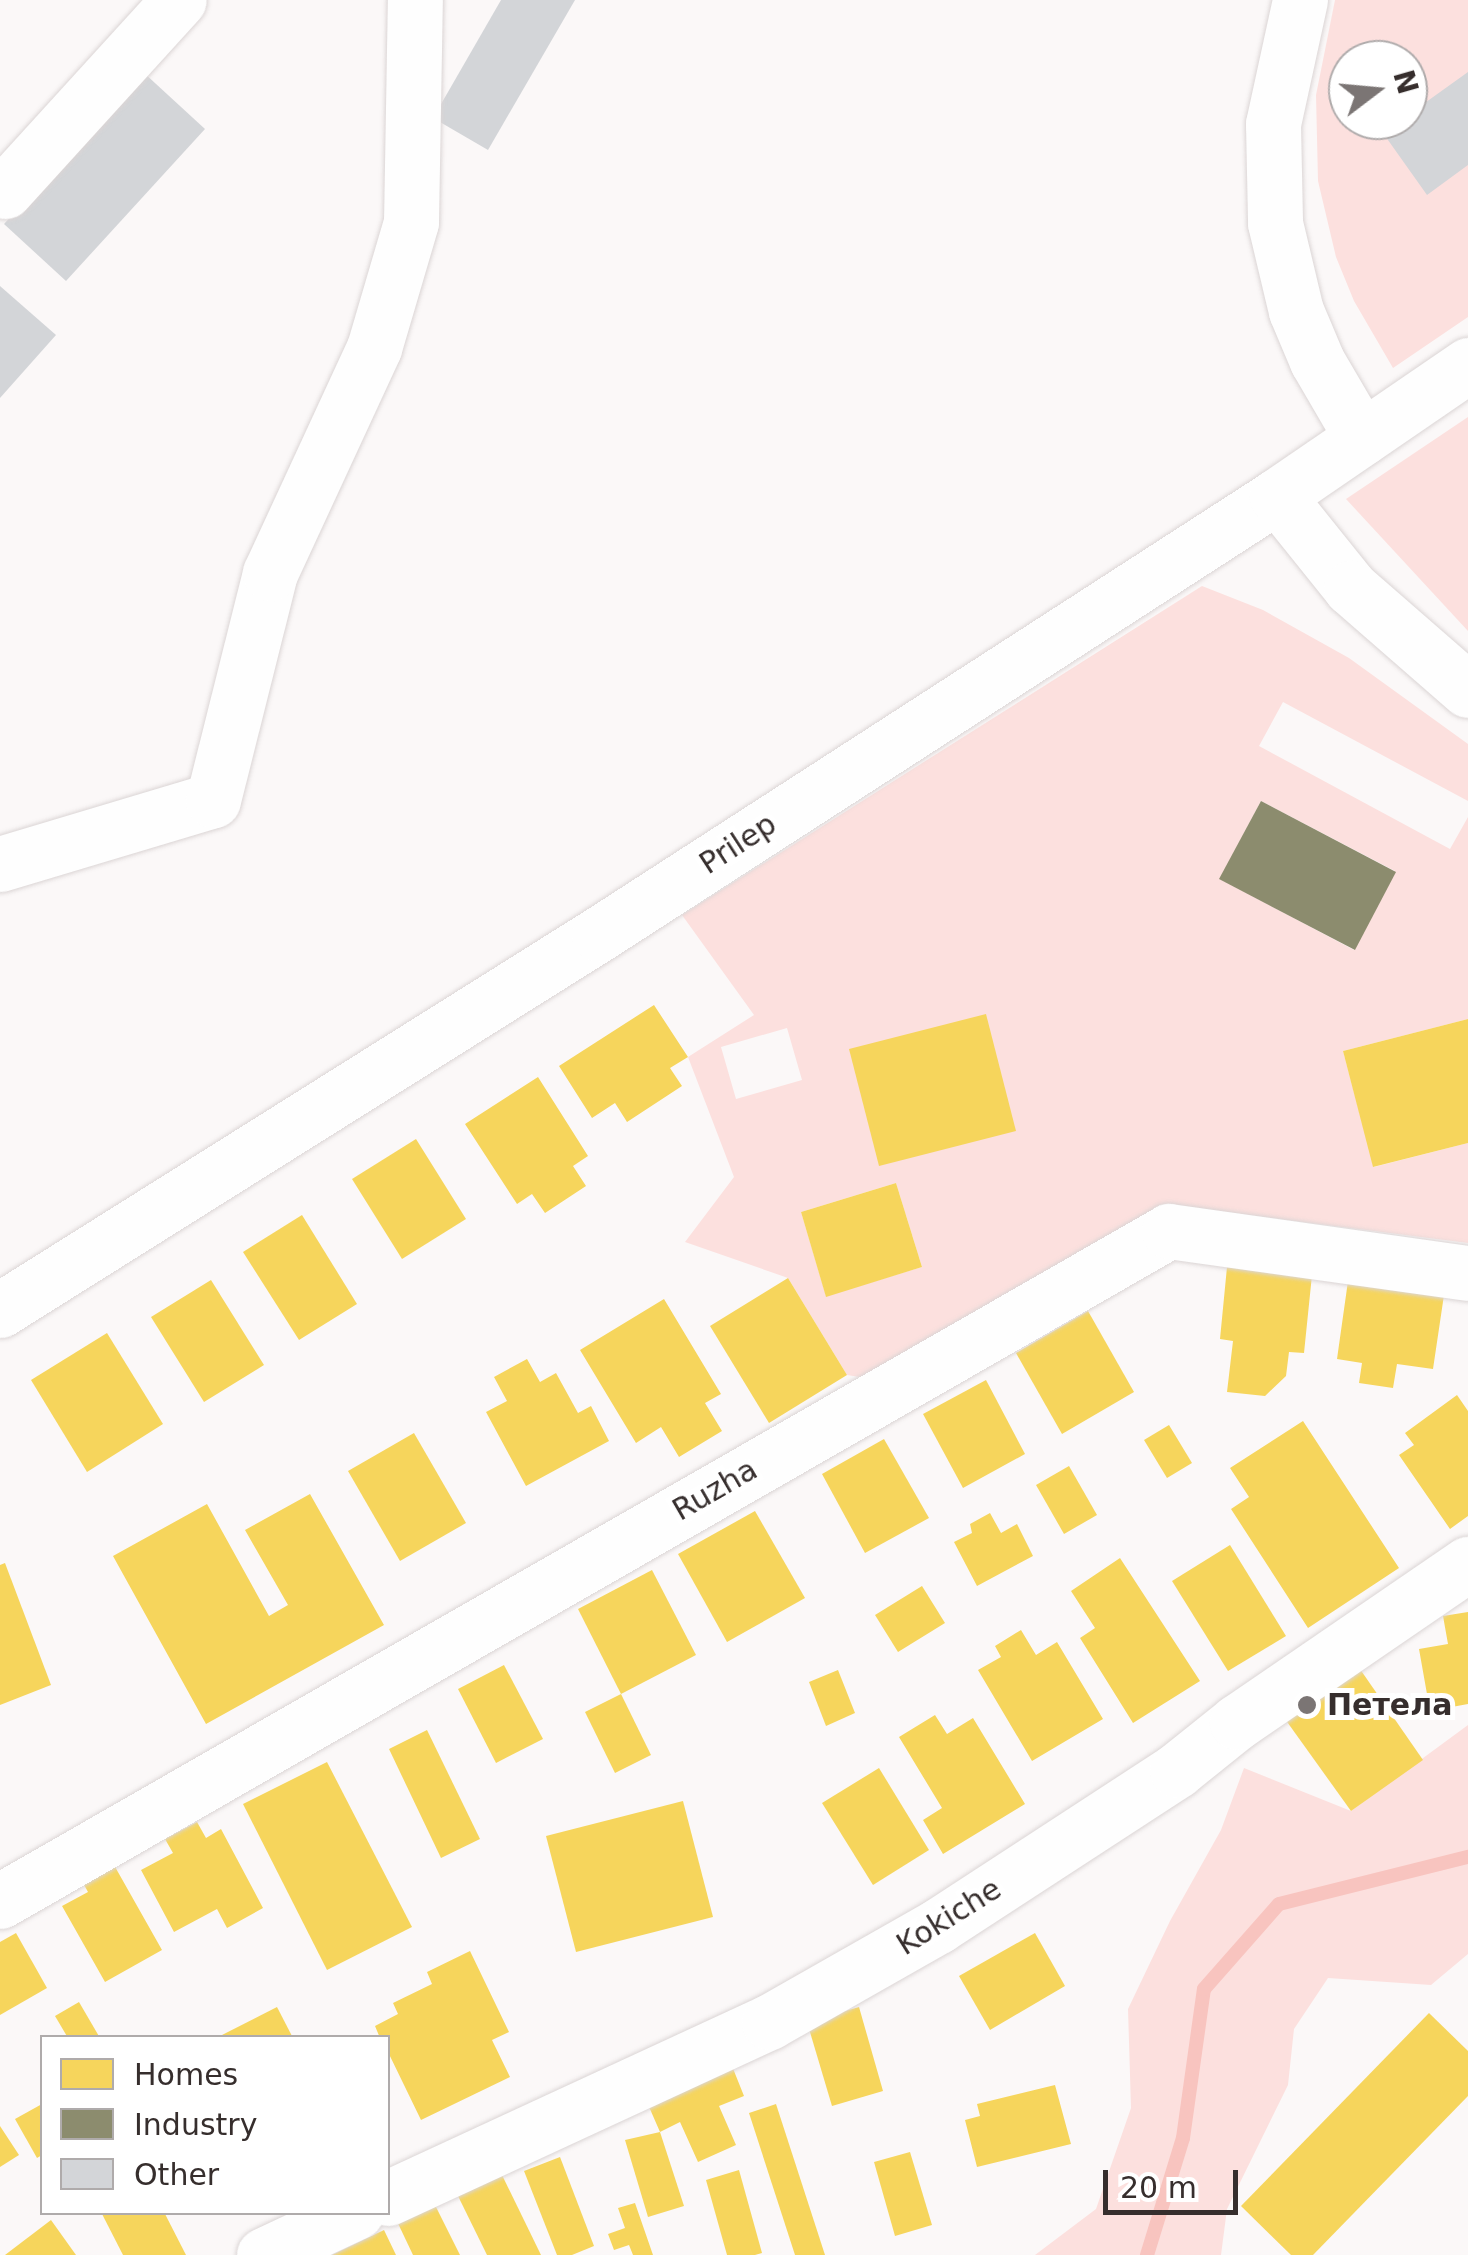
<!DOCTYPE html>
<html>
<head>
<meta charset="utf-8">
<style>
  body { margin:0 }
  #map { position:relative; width:1468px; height:2255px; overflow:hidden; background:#fbf8f8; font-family:"DejaVu Sans",sans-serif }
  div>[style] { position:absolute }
  .green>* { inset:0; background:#fce0de }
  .homes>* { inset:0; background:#f6d55c }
  .industry>* { inset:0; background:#8c8c6e }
  .stream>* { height:14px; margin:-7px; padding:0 7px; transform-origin:7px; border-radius:7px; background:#f8c4bf }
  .building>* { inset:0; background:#d3d5d8 }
  .roads { filter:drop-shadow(0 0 2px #dbd5d5) drop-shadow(0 0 2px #dbd5d5) }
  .minor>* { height:55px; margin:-27.5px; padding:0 27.5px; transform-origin:27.5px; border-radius:27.5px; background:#fefefe }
  .major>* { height:55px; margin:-27.5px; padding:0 27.5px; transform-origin:27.5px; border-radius:27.5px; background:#fefefe }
  .dots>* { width:28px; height:28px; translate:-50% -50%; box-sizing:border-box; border:5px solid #fff; border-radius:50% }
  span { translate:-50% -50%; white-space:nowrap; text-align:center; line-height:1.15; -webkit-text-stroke:10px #fff; paint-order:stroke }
  .street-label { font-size:30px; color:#362e2d }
  .poi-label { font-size:30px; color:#362e2d; font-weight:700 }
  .left { translate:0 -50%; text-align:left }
  .legend { position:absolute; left:40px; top:2035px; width:350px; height:180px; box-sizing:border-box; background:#fff; border:2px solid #afabab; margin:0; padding:12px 18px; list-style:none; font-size:30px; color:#362e2d }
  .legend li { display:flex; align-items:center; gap:20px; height:50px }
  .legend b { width:50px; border:2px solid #afabab }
  .north { position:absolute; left:1328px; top:40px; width:100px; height:100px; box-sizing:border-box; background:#fff; border:2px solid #afabab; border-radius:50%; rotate:74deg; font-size:28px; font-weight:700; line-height:40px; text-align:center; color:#362e2d }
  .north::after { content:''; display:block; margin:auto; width:35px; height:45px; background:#7b7574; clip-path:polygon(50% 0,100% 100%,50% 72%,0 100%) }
  .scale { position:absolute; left:1103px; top:2170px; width:135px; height:45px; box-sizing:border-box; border:5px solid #362e2d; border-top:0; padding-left:12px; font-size:30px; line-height:35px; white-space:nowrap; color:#362e2d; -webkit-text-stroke:8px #fff; paint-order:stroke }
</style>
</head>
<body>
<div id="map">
  <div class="green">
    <div style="clip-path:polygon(evenodd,1335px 0,1468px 0,1468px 317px,1393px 368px,1354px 301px,1336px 257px,1318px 181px,1316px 95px,1335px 0,1348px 60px,1408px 60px,1408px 120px,1348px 120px,1348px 60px)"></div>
    <div style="clip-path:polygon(1468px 417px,1468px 631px,1346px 499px)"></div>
    <div style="clip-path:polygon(evenodd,1202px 586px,1263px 610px,1349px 658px,1468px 744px,1468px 801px,1283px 702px,1259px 746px,1450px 849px,1468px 817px,1468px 1019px,1343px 1051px,1374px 1167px,1468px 1143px,1468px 1243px,1177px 1206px,872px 1379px,847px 1375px,788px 1278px,685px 1242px,734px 1177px,688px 1057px,754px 1015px,682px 915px,1202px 586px,1261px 801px,1395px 871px,1354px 950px,1220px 879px,1261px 801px,1202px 586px,787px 1028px,802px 1080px,736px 1099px,721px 1047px,787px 1028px,1202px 586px,896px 1183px,922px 1267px,826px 1296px,801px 1212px,896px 1183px)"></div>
    <div style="clip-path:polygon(1468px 1725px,1468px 1954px,1431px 1985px,1328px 1978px,1294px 2029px,1288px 2085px,1227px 2209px,1221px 2255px,1035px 2255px,1096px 2209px,1131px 2108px,1128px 2009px,1170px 1921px,1221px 1830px,1244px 1768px,1351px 1811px)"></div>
  </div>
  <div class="homes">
    <div style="clip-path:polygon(654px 1005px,688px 1057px,670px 1068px,682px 1086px,627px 1122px,615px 1103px,592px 1118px,559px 1066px)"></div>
    <div style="clip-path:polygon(986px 1014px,1016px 1131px,879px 1166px,849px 1049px)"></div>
    <div style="clip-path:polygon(1468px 1019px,1468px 1143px,1373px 1167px,1343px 1051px)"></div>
    <div style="clip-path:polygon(538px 1077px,588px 1156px,573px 1166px,586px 1186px,545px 1213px,532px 1194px,517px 1204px,465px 1124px)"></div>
    <div style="clip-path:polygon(416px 1139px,466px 1219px,402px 1259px,352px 1179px)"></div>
    <div style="clip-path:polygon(896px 1183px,922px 1267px,826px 1297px,801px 1212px)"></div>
    <div style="clip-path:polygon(302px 1215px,357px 1304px,299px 1340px,243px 1252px)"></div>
    <div style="clip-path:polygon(1227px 1267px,1312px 1275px,1304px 1353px,1289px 1352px,1286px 1376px,1265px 1396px,1227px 1392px,1233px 1341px,1220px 1339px)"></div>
    <div style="clip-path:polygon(788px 1278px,847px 1375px,769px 1423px,710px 1326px)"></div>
    <div style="clip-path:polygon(211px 1280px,264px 1365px,204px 1402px,151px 1317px)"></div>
    <div style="clip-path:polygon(1348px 1281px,1444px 1295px,1433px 1369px,1397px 1364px,1393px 1388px,1359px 1383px,1362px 1363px,1337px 1359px)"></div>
    <div style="clip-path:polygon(664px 1299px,721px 1394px,705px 1403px,722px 1431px,679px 1457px,661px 1427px,636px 1443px,580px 1350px)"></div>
    <div style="clip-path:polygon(1088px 1311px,1134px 1392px,1062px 1434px,1016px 1353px)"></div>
    <div style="clip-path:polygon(107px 1333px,163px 1424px,87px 1472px,31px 1380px)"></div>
    <div style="clip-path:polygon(527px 1359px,540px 1382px,556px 1373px,578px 1413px,591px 1406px,609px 1441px,526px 1486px,486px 1412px,507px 1401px,494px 1377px)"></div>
    <div style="clip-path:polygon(986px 1380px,1025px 1454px,963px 1488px,923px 1414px)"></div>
    <div style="clip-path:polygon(1457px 1395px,1468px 1411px,1468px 1516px,1450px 1529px,1399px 1455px,1414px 1445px,1405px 1433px)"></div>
    <div style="clip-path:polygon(1303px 1421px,1399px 1568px,1308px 1628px,1231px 1509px,1249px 1497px,1230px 1468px)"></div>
    <div style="clip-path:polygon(1169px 1425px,1192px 1463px,1167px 1478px,1144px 1440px)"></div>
    <div style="clip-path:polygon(414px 1433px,466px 1523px,400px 1561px,348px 1471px)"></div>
    <div style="clip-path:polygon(884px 1439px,929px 1518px,865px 1553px,822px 1474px)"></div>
    <div style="clip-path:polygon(1069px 1466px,1097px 1515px,1064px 1534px,1036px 1485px)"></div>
    <div style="clip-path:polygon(310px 1494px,384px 1625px,206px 1724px,113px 1556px,207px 1504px,269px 1616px,288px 1605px,245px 1530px)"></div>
    <div style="clip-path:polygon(755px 1511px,805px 1598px,727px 1642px,678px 1554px)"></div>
    <div style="clip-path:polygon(990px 1513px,1001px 1533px,1017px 1524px,1033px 1556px,977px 1586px,954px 1542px,972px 1533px,970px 1524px)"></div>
    <div style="clip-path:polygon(1230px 1545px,1286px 1636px,1228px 1671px,1172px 1581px)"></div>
    <div style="clip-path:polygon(1120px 1558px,1200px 1681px,1133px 1723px,1080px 1638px,1095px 1628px,1071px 1591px)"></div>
    <div style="clip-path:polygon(5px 1563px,51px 1685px,0 1705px,0 1565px)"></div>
    <div style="clip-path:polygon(652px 1570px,696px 1655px,621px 1694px,578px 1609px)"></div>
    <div style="clip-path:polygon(922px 1586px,945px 1623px,898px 1652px,875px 1615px)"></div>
    <div style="clip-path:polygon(1468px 1612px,1468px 1704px,1430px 1711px,1419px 1649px,1448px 1644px,1443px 1616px)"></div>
    <div style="clip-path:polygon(1021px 1630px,1036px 1655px,1057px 1642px,1103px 1719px,1032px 1761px,978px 1670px,1001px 1657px,995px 1646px)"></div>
    <div style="clip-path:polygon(1353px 1659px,1423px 1760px,1351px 1811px,1280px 1712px)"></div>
    <div style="clip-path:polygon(504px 1665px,543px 1739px,496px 1763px,458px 1689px)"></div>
    <div style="clip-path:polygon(838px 1670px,855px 1713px,826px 1726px,809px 1682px)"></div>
    <div style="clip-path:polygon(621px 1694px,651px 1755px,615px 1773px,585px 1712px)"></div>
    <div style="clip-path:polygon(935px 1715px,947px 1734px,973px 1718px,1025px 1804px,943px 1854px,923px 1820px,942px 1808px,899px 1737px)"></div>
    <div style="clip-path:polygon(427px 1730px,480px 1839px,441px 1858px,389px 1749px)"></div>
    <div style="clip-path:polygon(327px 1762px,412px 1927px,327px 1970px,243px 1804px)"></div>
    <div style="clip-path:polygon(879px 1768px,929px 1850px,873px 1885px,822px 1803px)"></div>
    <div style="clip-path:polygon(683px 1801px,713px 1917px,576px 1952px,546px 1836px)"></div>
    <div style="clip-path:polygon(197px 1822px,206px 1838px,221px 1829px,263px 1908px,227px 1928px,217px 1909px,174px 1932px,141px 1870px,173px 1853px,165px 1839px)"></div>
    <div style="clip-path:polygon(114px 1865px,162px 1950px,105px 1982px,62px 1906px,88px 1892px,83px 1883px)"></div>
    <div style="clip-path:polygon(16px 1933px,47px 1988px,0 2015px,0 1942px)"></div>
    <div style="clip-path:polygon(1035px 1933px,1065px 1986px,990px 2030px,959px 1976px)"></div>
    <div style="clip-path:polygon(470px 1951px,509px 2032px,492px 2040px,510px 2077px,421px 2120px,388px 2052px,388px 2038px,380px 2038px,375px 2026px,398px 2014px,393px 2003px,432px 1984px,427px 1972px)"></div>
    <div style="clip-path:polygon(79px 2002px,100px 2038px,68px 2038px,55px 2016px)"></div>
    <div style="clip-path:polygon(277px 2007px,293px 2038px,224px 2038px,222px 2035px)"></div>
    <div style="clip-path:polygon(859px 2007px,883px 2091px,832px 2106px,807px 2022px)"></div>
    <div style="clip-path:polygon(1429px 2013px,1468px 2051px,1468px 2096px,1313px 2255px,1291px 2255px,1241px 2206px)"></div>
    <div style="clip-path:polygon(728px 2056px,744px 2096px,719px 2106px,736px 2145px,698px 2162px,680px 2122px,660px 2132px,643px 2093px)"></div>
    <div style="clip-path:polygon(1055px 2085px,1071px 2144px,977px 2167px,965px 2120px,980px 2116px,977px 2104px)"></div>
    <div style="clip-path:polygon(42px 2104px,42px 2155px,37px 2158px,15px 2119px)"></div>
    <div style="clip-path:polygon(776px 2104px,825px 2255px,795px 2255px,749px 2113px)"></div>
    <div style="clip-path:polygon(0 2126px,19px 2155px,0 2167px)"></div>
    <div style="clip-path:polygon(660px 2132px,684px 2206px,648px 2217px,625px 2140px)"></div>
    <div style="clip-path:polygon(910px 2152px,932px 2225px,895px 2236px,874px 2162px)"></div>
    <div style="clip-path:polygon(560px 2157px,594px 2246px,572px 2255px,557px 2255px,524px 2171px)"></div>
    <div style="clip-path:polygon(739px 2170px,762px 2253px,755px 2255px,727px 2255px,706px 2180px)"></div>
    <div style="clip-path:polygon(502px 2175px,541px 2255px,487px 2255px,458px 2196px)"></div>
    <div style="clip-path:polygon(431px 2197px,460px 2255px,413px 2255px,394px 2215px)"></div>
    <div style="clip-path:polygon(635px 2203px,653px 2255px,633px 2255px,629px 2245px,614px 2250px,608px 2234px,625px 2228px,618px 2208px)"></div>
    <div style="clip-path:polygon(101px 2212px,164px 2212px,186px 2255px,123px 2255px)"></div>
    <div style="clip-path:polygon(51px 2220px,76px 2255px,5px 2255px)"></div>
    <div style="clip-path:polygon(384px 2230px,396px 2255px,332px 2255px)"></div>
  </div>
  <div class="industry">
    <div style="clip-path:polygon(1261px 801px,1396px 872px,1355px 950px,1219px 879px)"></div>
  </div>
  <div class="stream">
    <div style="left:1147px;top:2255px;width:122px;rotate:-72.9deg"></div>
    <div style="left:1183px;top:2138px;width:150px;rotate:-82deg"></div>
    <div style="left:1204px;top:1989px;width:113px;rotate:-48.6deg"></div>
    <div style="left:1279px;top:1904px;width:195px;rotate:-14deg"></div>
  </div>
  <div class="building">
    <div style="clip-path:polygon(501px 0,575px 0,488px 150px,433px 118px)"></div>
    <div style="clip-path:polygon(143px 72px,205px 129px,66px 281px,4px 224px)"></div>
    <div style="clip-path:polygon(1468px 72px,1468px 165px,1427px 195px,1383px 133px,1408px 120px,1408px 115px)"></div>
    <div style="clip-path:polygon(0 286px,56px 335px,0 398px)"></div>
  </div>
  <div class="roads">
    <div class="minor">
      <div style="left:5px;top:191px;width:258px;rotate:-47.7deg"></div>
      <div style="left:0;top:864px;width:222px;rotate:-16.7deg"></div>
      <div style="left:213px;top:800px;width:234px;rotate:-75.9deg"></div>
      <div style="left:270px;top:573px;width:248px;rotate:-65.2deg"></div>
      <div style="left:374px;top:348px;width:131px;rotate:-73.6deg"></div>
      <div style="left:411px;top:222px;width:222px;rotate:-89deg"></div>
      <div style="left:0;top:1310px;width:707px;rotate:-32.12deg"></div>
      <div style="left:599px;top:934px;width:807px;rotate:-32.86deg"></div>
      <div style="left:1277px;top:496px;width:232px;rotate:-34.4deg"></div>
      <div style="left:0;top:1901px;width:1347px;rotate:-29.82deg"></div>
      <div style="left:1169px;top:1231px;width:302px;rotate:8deg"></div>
      <div style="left:388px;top:2198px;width:420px;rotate:-24.8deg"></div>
      <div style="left:769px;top:2022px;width:194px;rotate:-29.6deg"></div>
      <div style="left:938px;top:1926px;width:285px;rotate:-33.1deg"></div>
      <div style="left:1177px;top:1770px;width:77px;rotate:-38.7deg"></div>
      <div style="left:1237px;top:1722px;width:280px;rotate:-34.4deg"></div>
      <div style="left:264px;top:2255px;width:102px;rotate:-25.1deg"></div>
    </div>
    <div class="major">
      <div style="left:1300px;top:0;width:127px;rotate:102.3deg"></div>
      <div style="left:1273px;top:124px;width:99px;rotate:88.8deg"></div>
      <div style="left:1275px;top:223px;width:90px;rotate:76.6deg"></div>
      <div style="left:1296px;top:311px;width:54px;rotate:67.2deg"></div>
      <div style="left:1317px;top:361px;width:89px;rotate:59.7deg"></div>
      <div style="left:1277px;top:496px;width:118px;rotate:51.2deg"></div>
      <div style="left:1351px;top:588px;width:155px;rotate:41.1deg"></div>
    </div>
  </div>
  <div class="dots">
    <div style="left:1307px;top:1705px;background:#7b7574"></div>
  </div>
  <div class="street-label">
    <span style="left:738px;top:844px;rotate:-33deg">Prilep</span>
    <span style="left:715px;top:1490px;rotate:-30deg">Ruzha</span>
    <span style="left:949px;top:1917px;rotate:-32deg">Kokiche</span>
  </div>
  <div class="poi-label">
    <span class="left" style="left:1327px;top:1705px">Петела</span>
  </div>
  <ul class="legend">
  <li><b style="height:28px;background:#f6d55c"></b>Homes</li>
  <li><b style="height:28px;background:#8c8c6e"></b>Industry</li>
  <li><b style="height:28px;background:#d3d5d8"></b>Other</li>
  </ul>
  <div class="north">N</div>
  <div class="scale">20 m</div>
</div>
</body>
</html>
